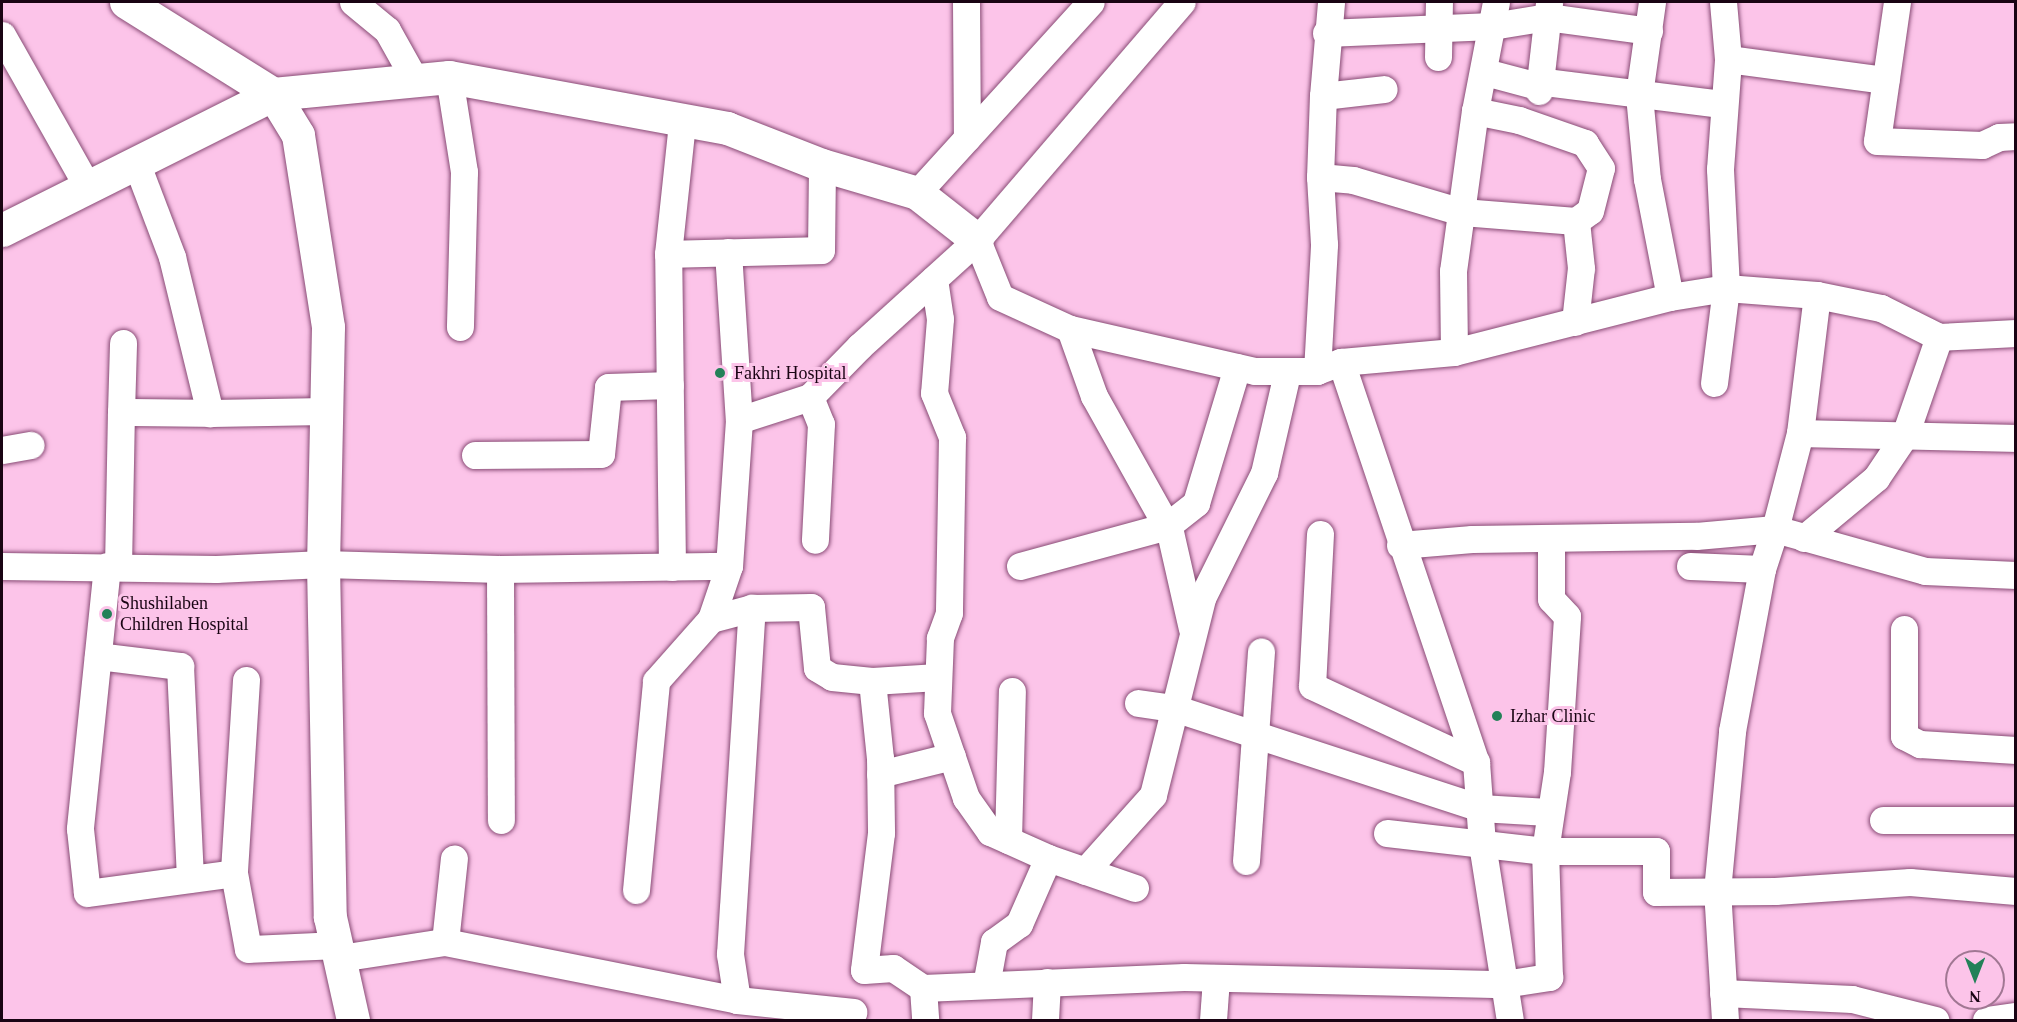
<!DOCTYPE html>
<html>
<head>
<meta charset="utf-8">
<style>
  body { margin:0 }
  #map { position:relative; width:2017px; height:1022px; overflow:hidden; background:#fcc4e9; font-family:Georgia,serif }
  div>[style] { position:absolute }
  .roads { filter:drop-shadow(0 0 2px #884b75) drop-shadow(0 0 2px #884b75) }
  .minor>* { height:27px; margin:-13.5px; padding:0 13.5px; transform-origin:13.5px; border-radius:13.5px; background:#fff }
  .major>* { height:33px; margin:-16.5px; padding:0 16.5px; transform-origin:16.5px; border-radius:16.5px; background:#fff }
  .dots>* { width:16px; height:16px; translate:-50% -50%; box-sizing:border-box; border:3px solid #fcc4e9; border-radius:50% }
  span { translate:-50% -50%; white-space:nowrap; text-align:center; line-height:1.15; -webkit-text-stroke:6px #fcc4e9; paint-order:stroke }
  .poi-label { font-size:18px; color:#190413 }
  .left { translate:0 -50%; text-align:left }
  .frame { position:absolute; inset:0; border:3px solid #190413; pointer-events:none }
  .north { position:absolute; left:1945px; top:950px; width:60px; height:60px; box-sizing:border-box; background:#fcc4e9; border:2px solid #a17793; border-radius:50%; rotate:180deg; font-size:16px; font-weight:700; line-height:24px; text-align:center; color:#190413 }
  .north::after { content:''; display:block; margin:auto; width:21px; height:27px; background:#238158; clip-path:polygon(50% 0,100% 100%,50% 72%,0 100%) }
</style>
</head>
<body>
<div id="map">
  <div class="roads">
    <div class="minor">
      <div style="left:353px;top:2px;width:44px;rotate:39.5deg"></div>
      <div style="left:387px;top:30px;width:57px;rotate:60.8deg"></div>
      <div style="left:966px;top:2px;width:136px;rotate:89.6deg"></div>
      <div style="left:1652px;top:2px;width:94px;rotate:98deg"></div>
      <div style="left:1639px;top:95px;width:84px;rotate:84.6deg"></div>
      <div style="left:1647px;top:179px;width:120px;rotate:79deg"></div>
      <div style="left:1897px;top:2px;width:140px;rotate:98.2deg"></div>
      <div style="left:1877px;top:141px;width:105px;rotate:2.2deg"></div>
      <div style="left:1982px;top:145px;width:19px;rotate:-25deg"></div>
      <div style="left:1999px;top:137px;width:17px;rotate:-3deg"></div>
      <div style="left:1326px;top:33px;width:166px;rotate:-2.4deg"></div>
      <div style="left:1492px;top:26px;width:56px;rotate:-9.3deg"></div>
      <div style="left:1547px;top:17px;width:103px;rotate:7.8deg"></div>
      <div style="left:2px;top:35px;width:173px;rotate:60.6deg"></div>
      <div style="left:1438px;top:57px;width:55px;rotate:-89deg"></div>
      <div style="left:1728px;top:59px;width:159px;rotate:7.6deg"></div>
      <div style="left:1485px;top:72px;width:51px;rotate:14.9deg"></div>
      <div style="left:1534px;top:85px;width:5px;rotate:-53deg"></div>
      <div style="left:1537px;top:81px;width:186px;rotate:7.1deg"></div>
      <div style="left:449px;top:77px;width:96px;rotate:81deg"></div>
      <div style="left:464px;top:172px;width:155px;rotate:91.5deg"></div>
      <div style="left:1539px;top:91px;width:89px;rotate:-83.5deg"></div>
      <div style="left:1323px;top:96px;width:61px;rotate:-6.5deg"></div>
      <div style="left:136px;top:162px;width:102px;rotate:69.2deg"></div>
      <div style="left:172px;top:257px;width:161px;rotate:76.3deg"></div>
      <div style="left:210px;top:413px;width:116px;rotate:-1deg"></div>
      <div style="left:1320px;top:177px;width:33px;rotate:5deg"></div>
      <div style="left:1353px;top:180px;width:114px;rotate:16.4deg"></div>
      <div style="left:1462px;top:212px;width:114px;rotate:4.5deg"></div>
      <div style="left:1576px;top:221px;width:17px;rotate:-36deg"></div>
      <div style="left:1590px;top:211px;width:44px;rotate:-75.7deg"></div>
      <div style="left:1601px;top:168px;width:30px;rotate:-123deg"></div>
      <div style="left:1585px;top:143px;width:70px;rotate:-160.8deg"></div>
      <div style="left:1519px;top:120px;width:45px;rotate:-168.4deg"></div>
      <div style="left:917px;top:193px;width:258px;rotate:-47.7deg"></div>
      <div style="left:977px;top:240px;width:61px;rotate:68deg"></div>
      <div style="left:1000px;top:297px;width:77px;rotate:24.6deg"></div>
      <div style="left:1070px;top:329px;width:190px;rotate:12.8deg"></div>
      <div style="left:1255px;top:371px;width:62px"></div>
      <div style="left:1317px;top:371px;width:26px;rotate:-21deg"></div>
      <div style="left:1341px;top:362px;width:113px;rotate:-5.1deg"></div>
      <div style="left:1454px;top:352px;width:223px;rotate:-14.3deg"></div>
      <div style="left:1670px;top:297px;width:57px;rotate:-9.1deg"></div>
      <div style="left:1726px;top:288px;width:91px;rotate:4.4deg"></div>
      <div style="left:1817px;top:295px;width:65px;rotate:11.5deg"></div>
      <div style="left:1881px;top:308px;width:65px;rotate:26.6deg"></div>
      <div style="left:1939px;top:337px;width:77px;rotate:-3deg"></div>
      <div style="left:728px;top:252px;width:168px;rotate:86.3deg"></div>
      <div style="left:739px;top:420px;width:146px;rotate:93.9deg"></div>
      <div style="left:729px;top:566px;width:56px;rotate:108.8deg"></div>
      <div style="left:711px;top:619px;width:42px;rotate:-15deg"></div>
      <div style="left:752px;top:608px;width:59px;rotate:-1deg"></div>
      <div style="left:811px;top:607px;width:61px;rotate:84.4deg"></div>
      <div style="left:817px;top:668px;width:17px;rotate:31deg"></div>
      <div style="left:832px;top:677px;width:40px;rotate:5.7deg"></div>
      <div style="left:668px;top:254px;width:153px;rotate:-1.5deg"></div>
      <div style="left:821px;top:250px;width:85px;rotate:-89.3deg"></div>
      <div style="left:934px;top:279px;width:40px;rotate:81.5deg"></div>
      <div style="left:940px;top:319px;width:74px;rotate:94.6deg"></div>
      <div style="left:934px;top:393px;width:48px;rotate:67.8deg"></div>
      <div style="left:952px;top:437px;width:176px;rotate:91deg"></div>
      <div style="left:949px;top:613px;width:27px;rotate:110deg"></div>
      <div style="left:940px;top:638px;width:75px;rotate:92.3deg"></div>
      <div style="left:937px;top:713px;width:90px;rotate:71.2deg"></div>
      <div style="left:966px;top:798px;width:42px;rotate:54.8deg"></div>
      <div style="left:990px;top:832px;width:64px;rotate:24.1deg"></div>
      <div style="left:1048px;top:858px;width:92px;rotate:19deg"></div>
      <div style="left:1575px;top:322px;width:54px;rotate:-83.7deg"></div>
      <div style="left:1581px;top:268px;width:47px;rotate:-96.1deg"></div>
      <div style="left:1070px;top:329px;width:71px;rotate:70.3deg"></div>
      <div style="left:1094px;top:396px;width:156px;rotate:60.8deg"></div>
      <div style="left:1170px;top:532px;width:99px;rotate:77.2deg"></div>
      <div style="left:1454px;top:352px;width:81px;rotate:-90.7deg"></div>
      <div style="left:1453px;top:271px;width:162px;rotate:-82.2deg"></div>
      <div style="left:1475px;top:111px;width:111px;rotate:-79.1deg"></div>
      <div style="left:1341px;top:362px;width:422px;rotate:71.4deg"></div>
      <div style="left:1476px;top:762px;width:82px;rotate:85.8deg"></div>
      <div style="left:1482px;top:844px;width:178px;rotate:81deg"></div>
      <div style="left:1317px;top:371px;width:127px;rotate:-86.8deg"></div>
      <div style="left:1324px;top:244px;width:67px;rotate:-93.4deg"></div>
      <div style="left:1320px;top:177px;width:81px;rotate:-87.9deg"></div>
      <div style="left:1323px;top:96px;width:94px;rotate:-85.1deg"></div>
      <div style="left:1714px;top:383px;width:96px;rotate:-82.8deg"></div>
      <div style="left:1726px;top:288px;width:119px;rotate:-92.9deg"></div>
      <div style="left:1720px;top:169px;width:110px;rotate:-85.8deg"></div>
      <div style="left:1728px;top:59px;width:57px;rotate:-95deg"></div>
      <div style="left:810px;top:397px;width:29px;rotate:68deg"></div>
      <div style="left:821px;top:424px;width:116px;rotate:93deg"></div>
      <div style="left:121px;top:412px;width:69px;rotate:-88.3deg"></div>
      <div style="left:739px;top:420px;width:75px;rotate:-17.9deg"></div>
      <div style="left:810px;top:397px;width:71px;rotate:-45.6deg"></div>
      <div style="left:860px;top:346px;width:158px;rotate:-42.2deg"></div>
      <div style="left:977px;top:240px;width:314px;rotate:-49.3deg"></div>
      <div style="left:1800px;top:433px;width:216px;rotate:1.3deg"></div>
      <div style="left:2px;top:450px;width:29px;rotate:-10deg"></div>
      <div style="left:475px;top:455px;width:126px;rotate:-0.5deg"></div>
      <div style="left:601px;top:454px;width:67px;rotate:-84deg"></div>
      <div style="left:608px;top:387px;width:62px;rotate:-1.8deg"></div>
      <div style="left:1320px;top:534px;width:152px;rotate:93deg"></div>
      <div style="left:1312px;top:686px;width:181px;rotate:24.9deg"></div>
      <div style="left:1804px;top:538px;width:94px;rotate:-39.8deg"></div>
      <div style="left:1876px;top:478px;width:52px;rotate:-56deg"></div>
      <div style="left:1905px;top:435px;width:104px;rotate:-70.9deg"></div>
      <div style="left:1400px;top:545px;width:72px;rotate:-4.8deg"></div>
      <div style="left:1472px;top:539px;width:224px;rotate:-0.8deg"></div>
      <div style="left:1696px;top:536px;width:79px;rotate:-5.1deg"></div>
      <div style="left:1775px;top:529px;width:99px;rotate:-75.4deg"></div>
      <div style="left:1800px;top:433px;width:139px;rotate:-83deg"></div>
      <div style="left:2px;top:566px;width:214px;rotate:0.8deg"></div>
      <div style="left:216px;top:569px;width:107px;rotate:-2.7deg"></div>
      <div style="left:323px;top:564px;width:177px;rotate:1.6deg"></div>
      <div style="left:500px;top:569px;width:229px;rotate:-0.8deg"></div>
      <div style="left:107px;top:566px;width:264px;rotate:95.9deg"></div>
      <div style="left:80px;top:829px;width:64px;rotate:83.8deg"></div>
      <div style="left:87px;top:893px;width:148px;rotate:-7.7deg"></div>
      <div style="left:1020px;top:566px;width:152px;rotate:-15.2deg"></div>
      <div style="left:1167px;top:526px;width:37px;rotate:-38deg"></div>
      <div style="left:1196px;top:503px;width:142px;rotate:-73.2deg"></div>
      <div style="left:1690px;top:566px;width:72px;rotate:2.4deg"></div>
      <div style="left:118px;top:567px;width:155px;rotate:-88.9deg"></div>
      <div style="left:121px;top:412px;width:89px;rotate:0.6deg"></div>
      <div style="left:672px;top:567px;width:313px;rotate:-90.7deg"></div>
      <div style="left:668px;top:254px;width:133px;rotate:-83.9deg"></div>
      <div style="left:500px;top:569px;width:251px;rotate:89.8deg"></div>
      <div style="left:1904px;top:629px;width:107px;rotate:90deg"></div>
      <div style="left:1904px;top:736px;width:18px;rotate:27deg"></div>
      <div style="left:1920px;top:744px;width:96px;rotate:3.6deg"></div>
      <div style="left:98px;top:656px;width:83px;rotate:7deg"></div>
      <div style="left:180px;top:666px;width:213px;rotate:87.3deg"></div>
      <div style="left:938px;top:677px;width:66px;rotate:176.5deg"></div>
      <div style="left:872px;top:681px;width:77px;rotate:84.1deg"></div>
      <div style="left:880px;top:758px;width:75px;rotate:89.2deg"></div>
      <div style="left:881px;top:833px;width:138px;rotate:97.1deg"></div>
      <div style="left:864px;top:970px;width:29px;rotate:-4deg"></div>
      <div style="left:893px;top:968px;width:36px;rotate:34deg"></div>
      <div style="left:923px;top:988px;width:261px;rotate:-2.4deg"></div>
      <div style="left:1184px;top:977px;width:320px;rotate:1.3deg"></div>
      <div style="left:1504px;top:984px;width:46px;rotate:-8.8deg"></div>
      <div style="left:1549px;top:977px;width:126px;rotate:-91.8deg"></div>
      <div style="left:1545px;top:851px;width:80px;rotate:-81.4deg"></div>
      <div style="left:1557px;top:772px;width:156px;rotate:-86.3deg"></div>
      <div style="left:1567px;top:616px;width:23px;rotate:-133deg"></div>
      <div style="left:1551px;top:599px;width:61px;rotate:-90deg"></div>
      <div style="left:246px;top:680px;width:193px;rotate:93.6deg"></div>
      <div style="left:234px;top:873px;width:77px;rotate:79.6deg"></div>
      <div style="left:248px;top:949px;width:88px;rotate:-2.6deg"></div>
      <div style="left:1138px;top:703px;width:36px;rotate:8deg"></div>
      <div style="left:1174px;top:708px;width:322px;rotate:18.1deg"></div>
      <div style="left:1480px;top:808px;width:68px;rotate:3.4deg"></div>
      <div style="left:880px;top:774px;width:74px;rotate:-14deg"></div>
      <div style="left:1883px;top:820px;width:133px"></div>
      <div style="left:1387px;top:833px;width:159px;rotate:6.5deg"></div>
      <div style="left:1545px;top:851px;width:111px"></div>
      <div style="left:1656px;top:851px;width:41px;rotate:90deg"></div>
      <div style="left:1656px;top:892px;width:119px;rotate:-0.5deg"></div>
      <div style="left:1775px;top:891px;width:135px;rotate:-3.8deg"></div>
      <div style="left:1910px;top:882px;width:106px;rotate:4.9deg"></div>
      <div style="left:1008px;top:840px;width:149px;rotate:-88.5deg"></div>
      <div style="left:1246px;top:861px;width:210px;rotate:-85.9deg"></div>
      <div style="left:1085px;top:871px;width:102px;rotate:-48.2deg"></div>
      <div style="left:1153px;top:795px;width:203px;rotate:-76deg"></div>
      <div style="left:1202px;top:598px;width:140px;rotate:-63.6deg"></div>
      <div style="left:1264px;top:473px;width:103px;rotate:-77deg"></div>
      <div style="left:636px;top:890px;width:210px;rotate:-84.5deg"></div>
      <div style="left:656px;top:681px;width:83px;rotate:-48.4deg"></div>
      <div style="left:445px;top:942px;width:84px;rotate:-83.9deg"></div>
      <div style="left:340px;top:958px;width:106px;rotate:-8.7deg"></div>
      <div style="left:445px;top:942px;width:298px;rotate:11.2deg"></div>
      <div style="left:737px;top:1000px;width:117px;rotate:5.9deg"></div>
      <div style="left:986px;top:985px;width:44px;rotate:-79.5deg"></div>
      <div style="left:994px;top:942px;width:31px;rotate:-36deg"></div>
      <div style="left:1019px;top:924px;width:72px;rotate:-66.3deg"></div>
      <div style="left:923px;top:988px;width:32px;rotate:86deg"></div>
      <div style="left:1723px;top:993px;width:129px;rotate:2.7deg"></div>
      <div style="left:1852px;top:999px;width:86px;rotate:14.2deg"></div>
      <div style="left:737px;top:1000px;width:47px;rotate:-98.7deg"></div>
      <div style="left:730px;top:954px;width:347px;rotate:-86.4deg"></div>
      <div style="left:1045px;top:1020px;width:38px;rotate:-87deg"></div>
      <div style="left:1213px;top:1020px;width:42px;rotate:-85.9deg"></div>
      <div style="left:1725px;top:1020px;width:129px;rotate:-93.5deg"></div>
      <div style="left:1717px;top:891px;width:161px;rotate:-84.6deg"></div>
      <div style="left:1732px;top:731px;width:165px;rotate:-79.5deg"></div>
      <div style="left:1762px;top:569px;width:42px;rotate:-72deg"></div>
      <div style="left:1775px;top:529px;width:156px;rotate:15.6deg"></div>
      <div style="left:1925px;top:571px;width:91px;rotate:2.5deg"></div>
      <div style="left:1986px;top:1020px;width:30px;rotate:-8deg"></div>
    </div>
    <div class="major">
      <div style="left:126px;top:2px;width:173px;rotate:32deg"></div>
      <div style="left:273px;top:94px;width:48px;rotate:58.6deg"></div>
      <div style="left:298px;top:135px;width:194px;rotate:81.1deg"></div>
      <div style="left:328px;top:327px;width:237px;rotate:91.2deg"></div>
      <div style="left:323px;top:564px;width:353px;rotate:88.9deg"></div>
      <div style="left:330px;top:917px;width:106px;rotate:77.4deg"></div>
      <div style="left:2px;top:230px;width:303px;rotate:-26.6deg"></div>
      <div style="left:273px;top:94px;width:177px;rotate:-5.5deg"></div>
      <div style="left:449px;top:77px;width:283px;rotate:10.4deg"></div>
      <div style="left:727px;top:128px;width:102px;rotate:21.3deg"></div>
      <div style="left:822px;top:165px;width:99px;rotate:16.4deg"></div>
      <div style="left:917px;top:193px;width:76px;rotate:38.1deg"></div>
    </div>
  </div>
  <div class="dots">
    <div style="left:720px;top:373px;background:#238158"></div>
    <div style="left:107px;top:614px;background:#238158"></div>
    <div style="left:1497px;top:716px;background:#238158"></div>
  </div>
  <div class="poi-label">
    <span class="left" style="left:734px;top:373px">Fakhri Hospital</span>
    <span class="left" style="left:120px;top:614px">Shushilaben<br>Children Hospital</span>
    <span class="left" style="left:1510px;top:716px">Izhar Clinic</span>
  </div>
  <div class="frame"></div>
  <div class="north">N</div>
</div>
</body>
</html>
